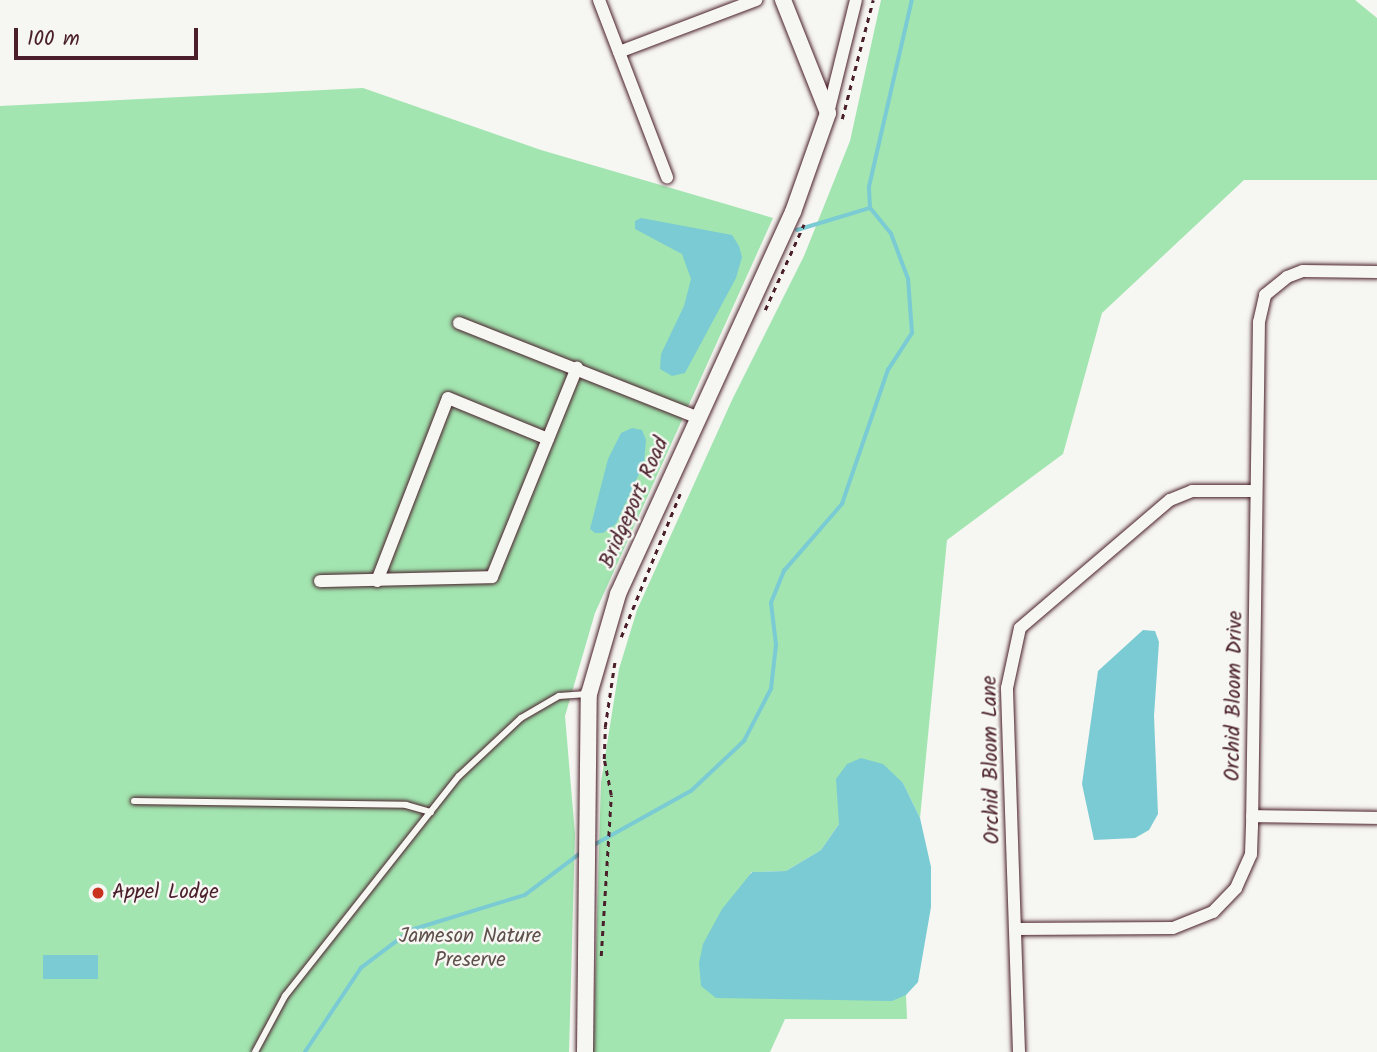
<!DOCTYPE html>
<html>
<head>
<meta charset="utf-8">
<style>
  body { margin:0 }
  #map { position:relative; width:1377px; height:1052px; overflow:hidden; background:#f6f6f2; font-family:Kalam,sans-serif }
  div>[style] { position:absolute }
  .green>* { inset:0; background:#a2e5b0 }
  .water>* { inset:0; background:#7acbd3 }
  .stream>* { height:3.5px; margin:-1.75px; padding:0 1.75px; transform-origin:1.75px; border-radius:1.75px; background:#7acbd3 }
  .path>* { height:2.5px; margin-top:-1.25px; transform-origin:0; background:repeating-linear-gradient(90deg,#4a1f2b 0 5px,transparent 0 10px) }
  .roads { filter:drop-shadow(0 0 2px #4a1f2b) drop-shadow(0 0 2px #4a1f2b) }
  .service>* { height:6px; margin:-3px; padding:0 3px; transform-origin:3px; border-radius:3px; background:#f6f6f2 }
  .minor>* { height:12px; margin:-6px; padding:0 6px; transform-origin:6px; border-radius:6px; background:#f6f6f2 }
  .tertiary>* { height:16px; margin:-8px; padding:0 8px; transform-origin:8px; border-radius:8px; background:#f6f6f2 }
  .dots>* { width:19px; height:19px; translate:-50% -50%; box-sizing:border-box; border:4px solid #f6f6f2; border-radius:50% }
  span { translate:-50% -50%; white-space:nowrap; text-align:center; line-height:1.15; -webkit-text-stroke:5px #f6f6f2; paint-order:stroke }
  .street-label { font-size:21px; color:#4a1f2b }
  .poi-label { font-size:21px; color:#4a1f2b }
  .left { translate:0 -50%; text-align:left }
  .park-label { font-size:21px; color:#60504c }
  .scale { position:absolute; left:14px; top:28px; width:184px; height:32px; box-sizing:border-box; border:4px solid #4a1f2b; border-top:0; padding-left:9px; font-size:21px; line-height:24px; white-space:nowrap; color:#4a1f2b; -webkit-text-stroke:5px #f6f6f2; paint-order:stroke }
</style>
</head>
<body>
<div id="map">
  <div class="green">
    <div style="clip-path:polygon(881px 0,1355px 0,1377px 18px,1377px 180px,1244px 180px,1102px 313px,1063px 454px,947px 540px,920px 818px,903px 783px,839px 824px,821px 850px,786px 871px,751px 872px,716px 998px,906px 995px,907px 1019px,785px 1019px,770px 1052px,593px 1052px,601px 782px,619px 669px,637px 610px,732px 400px,804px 256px,850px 141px)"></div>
    <div style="clip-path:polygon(363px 88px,541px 150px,773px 218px,595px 613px,565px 716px,575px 834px,569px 1052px,0 1052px,0 106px)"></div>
  </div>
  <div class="water">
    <div style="clip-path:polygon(641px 218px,732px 235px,739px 246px,742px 257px,736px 278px,685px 373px,672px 376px,660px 369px,661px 354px,684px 306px,691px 279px,682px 254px,635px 229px,635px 221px)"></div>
    <div style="clip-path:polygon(632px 428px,642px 430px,646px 440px,644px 463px,616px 524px,603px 533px,595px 533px,590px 529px,608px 459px,621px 433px)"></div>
    <div style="clip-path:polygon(1143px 630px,1155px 631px,1159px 642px,1154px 716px,1158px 814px,1149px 830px,1135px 838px,1094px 840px,1082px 784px,1098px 671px)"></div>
    <div style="clip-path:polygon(861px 758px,883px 764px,903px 783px,920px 818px,931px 867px,931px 907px,918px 982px,906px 995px,892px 1001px,716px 998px,701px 986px,699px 963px,703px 944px,722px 909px,752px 872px,786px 871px,821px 850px,839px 824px,836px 779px,847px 764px)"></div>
    <div style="clip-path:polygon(43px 955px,98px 955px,98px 979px,43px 979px)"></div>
  </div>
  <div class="stream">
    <div style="left:797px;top:230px;width:76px;rotate:-16.8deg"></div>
    <div style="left:592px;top:846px;width:113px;rotate:-29.1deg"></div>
    <div style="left:691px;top:791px;width:73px;rotate:-43.3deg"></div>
    <div style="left:744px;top:741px;width:59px;rotate:-62.6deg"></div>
    <div style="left:771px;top:689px;width:44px;rotate:-83.5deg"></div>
    <div style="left:776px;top:645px;width:42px;rotate:-96.8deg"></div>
    <div style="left:771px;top:603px;width:35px;rotate:-68deg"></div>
    <div style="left:784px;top:571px;width:89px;rotate:-49.1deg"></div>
    <div style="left:842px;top:504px;width:142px;rotate:-71.1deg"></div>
    <div style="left:888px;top:370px;width:44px;rotate:-57deg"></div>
    <div style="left:912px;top:333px;width:54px;rotate:-94.2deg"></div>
    <div style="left:908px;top:279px;width:48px;rotate:-110.7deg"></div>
    <div style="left:891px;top:234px;width:33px;rotate:-129deg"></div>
    <div style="left:870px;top:208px;width:21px;rotate:-93deg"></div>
    <div style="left:869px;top:187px;width:192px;rotate:-77.1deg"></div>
    <div style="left:305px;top:1052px;width:101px;rotate:-56.3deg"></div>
    <div style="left:361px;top:968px;width:63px;rotate:-37.2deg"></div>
    <div style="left:411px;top:930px;width:119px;rotate:-17.1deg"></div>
    <div style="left:525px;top:895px;width:71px;rotate:-37deg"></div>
  </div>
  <div class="path">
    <div style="left:842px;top:119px;width:123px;rotate:-75.4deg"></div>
    <div style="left:765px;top:310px;width:94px;rotate:-65.6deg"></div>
    <div style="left:621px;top:637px;width:155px;rotate:-67.6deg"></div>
    <div style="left:601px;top:956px;width:161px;rotate:-86.4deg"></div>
    <div style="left:611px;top:795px;width:37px;rotate:-101deg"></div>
    <div style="left:604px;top:759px;width:32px;rotate:-88deg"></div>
    <div style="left:605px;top:727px;width:68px;rotate:-81.5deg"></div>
  </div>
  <div class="roads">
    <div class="service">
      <div style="left:134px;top:801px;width:272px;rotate:0.8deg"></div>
      <div style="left:406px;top:805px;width:26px;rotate:16deg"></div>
      <div style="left:255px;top:1052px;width:64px;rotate:-61.8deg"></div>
      <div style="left:285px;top:996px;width:280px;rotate:-51.7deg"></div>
      <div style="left:459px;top:776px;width:85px;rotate:-43.1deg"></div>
      <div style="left:521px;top:718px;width:44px;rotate:-30.1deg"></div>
      <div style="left:559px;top:696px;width:28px;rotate:-4deg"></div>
    </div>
    <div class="minor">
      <div style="left:599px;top:0;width:190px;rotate:69deg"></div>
      <div style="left:619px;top:52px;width:147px;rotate:-20.8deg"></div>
      <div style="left:828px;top:113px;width:116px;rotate:-76.1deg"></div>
      <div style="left:459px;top:323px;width:255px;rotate:21.6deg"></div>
      <div style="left:320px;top:581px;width:172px;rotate:-1.3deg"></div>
      <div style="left:492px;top:577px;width:226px;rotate:-67.9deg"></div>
      <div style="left:377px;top:581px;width:196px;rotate:-68.8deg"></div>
      <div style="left:448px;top:398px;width:108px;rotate:22.3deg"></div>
      <div style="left:1252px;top:816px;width:125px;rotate:0.9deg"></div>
      <div style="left:1015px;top:929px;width:158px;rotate:-0.4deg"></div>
      <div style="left:1173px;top:928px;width:43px;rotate:-21.8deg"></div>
      <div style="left:1213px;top:912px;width:33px;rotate:-46deg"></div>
      <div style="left:1236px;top:888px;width:37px;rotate:-66deg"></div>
      <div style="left:1251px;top:854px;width:27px;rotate:-88deg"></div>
      <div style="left:1252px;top:827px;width:505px;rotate:-89.21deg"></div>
      <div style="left:1259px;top:322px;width:28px;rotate:-77deg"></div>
      <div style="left:1265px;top:295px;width:28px;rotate:-39deg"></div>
      <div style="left:1287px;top:277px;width:17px;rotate:-21deg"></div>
      <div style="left:1303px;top:271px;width:74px;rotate:0.8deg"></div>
      <div style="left:1019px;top:1052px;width:364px;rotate:-91.9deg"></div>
      <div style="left:1007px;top:688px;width:61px;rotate:-77.8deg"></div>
      <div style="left:1020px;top:628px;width:197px;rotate:-40.5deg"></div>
      <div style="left:1170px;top:500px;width:24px;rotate:-22deg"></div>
      <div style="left:1192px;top:491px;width:64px"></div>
    </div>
    <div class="tertiary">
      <div style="left:585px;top:1052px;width:358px;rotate:-89.4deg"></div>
      <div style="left:589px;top:694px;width:104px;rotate:-73.8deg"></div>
      <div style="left:618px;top:594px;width:420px;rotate:-65.4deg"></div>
      <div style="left:793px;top:212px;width:105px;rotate:-70.5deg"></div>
      <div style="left:828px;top:113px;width:122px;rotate:-111.7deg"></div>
    </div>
  </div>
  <div class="dots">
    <div style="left:98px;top:893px;background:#c8321e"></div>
  </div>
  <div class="street-label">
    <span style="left:635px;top:503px;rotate:-66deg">Bridgeport Road</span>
    <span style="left:1235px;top:696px;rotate:-89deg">Orchid Bloom Drive</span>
    <span style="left:992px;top:760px;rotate:-91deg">Orchid Bloom Lane</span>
  </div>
  <div class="poi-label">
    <span class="left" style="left:112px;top:893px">Appel Lodge</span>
  </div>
  <div class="park-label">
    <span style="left:470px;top:949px">Jameson Nature<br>Preserve</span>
  </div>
  <div class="scale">100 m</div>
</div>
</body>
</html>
